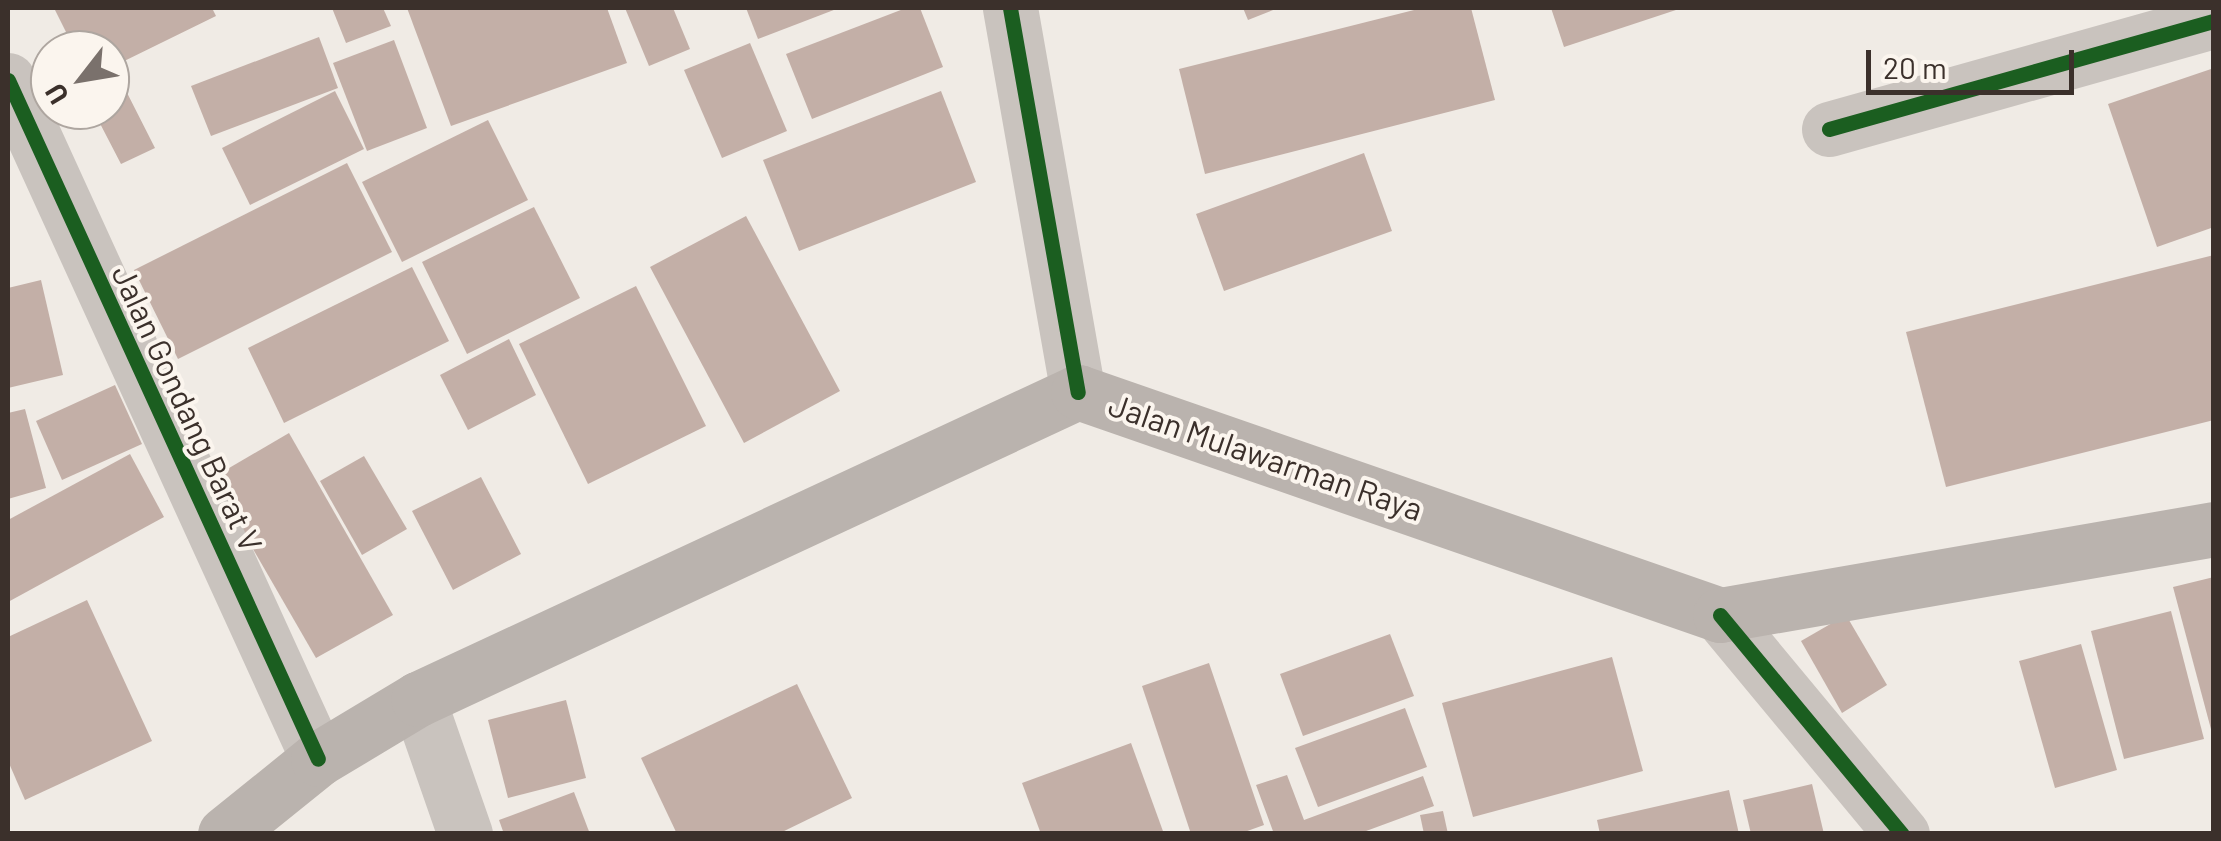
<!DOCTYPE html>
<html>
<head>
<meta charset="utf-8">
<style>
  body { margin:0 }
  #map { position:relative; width:2221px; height:841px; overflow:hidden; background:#f0ebe5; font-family:Barlow,sans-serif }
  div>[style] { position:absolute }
  .building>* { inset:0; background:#c3afa7 }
  .minor>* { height:55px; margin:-27.5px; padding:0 27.5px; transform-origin:27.5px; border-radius:27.5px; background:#c9c3be }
  .secondary>* { height:55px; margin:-27.5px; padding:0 27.5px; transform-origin:27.5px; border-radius:27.5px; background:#bab3ae }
  .cycleway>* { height:15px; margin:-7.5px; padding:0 7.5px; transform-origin:7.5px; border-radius:7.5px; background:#1b5e20 }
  span { translate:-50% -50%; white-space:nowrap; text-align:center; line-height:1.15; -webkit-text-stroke:8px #fbf5ee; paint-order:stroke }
  .street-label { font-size:32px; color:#3b302b }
  .frame { position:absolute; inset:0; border:10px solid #3b302b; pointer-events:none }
  .north { position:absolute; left:30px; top:30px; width:100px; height:100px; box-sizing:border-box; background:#fbf5ee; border:2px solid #aea6a0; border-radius:50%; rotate:239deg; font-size:28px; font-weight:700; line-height:40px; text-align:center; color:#3b302b }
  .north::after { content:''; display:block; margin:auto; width:35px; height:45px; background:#7a716c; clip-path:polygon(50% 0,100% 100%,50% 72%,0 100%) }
  .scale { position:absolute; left:1866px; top:50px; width:208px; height:45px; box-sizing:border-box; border:5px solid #3b302b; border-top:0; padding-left:12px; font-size:30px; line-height:35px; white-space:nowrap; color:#3b302b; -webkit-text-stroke:8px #fbf5ee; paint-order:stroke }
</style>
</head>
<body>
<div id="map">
  <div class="building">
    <div style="clip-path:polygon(54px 8px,212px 8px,216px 16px,110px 68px,110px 50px,75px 50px)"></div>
    <div style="clip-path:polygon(332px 8px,383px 8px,391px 26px,346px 43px)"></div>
    <div style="clip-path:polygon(407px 8px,607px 8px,627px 63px,451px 126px)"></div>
    <div style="clip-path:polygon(625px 8px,673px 8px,690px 49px,649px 66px)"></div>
    <div style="clip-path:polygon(746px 8px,839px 8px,758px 39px)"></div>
    <div style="clip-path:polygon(906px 8px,920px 8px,943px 67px,812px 119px,786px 54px)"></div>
    <div style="clip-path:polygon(1243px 8px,1278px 8px,1248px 20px)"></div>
    <div style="clip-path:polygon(1422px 8px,1471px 8px,1495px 100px,1205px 174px,1179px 69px)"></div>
    <div style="clip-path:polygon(1551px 8px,1682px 8px,1564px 47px)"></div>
    <div style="clip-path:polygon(319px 37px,338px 88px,211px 136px,191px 86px)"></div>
    <div style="clip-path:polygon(394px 40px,427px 128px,367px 151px,333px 63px)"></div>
    <div style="clip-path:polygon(750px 43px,787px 131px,722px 158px,684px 70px)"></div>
    <div style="clip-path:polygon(2214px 68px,2214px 227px,2157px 247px,2108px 104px)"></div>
    <div style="clip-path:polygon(119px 77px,155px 148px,121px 164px,93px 110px,110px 110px,110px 82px)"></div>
    <div style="clip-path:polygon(335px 91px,364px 149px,250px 205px,222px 148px)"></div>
    <div style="clip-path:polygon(941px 91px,976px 182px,799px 251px,763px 160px)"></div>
    <div style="clip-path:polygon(488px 120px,528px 200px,402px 262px,362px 182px)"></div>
    <div style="clip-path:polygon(1364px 153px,1392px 231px,1224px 291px,1196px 214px)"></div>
    <div style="clip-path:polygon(347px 163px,392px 252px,178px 359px,134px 270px)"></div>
    <div style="clip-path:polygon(534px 207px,580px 298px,467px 354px,422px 262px)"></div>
    <div style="clip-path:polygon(746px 216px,840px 391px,744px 443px,650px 267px)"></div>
    <div style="clip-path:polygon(2214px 255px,2214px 420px,1946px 487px,1906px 332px)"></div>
    <div style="clip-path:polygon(412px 267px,449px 341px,284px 423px,248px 348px)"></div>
    <div style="clip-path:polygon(41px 280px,63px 375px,8px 388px,8px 288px)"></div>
    <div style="clip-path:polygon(636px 286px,706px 426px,588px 484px,519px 344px)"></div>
    <div style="clip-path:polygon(509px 339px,536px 395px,468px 430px,440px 375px)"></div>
    <div style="clip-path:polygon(115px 385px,142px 444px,62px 480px,36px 421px)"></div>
    <div style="clip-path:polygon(25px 409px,46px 488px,8px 499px,8px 413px)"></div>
    <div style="clip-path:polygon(289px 433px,393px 615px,316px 658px,212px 478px)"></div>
    <div style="clip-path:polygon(130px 454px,164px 517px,8px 602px,8px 520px)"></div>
    <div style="clip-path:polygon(364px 456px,407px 529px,362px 555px,320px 481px)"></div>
    <div style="clip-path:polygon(481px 477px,521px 554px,453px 590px,412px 511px)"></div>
    <div style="clip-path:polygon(2214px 577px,2214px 733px,2212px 733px,2173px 587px)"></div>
    <div style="clip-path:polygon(87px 600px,152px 741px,25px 800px,8px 761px,8px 637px)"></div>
    <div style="clip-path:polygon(2171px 611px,2204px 739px,2124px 759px,2091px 631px)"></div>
    <div style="clip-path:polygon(1846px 615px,1887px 685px,1842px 713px,1801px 641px)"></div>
    <div style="clip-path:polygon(1390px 634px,1414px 696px,1303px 736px,1280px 674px)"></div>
    <div style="clip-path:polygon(2081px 644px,2117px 770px,2055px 788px,2019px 661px)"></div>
    <div style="clip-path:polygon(1612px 657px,1643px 771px,1473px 817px,1442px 703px)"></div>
    <div style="clip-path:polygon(1209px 663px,1264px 825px,1239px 834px,1191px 834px,1142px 686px)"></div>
    <div style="clip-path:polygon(797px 684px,852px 798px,778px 834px,677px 834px,641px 758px)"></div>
    <div style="clip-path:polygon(566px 700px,586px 778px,508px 798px,488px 720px)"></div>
    <div style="clip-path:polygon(1405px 708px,1427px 767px,1318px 807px,1295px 748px)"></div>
    <div style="clip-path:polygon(1131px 743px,1164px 834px,1041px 834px,1022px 783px)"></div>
    <div style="clip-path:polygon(1287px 775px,1304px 820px,1423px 776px,1434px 806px,1358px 834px,1274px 834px,1256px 785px)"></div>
    <div style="clip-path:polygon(1812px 784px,1824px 834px,1751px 834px,1743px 800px)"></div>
    <div style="clip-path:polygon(1729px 790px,1739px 834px,1600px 834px,1597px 820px)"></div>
    <div style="clip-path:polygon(574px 792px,590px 834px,504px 834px,499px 820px)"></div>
    <div style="clip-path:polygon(1443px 811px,1448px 834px,1424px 834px,1420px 815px)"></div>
  </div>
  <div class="minor">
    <div style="left:1010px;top:8px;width:390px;rotate:80deg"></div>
    <div style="left:8px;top:80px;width:746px;rotate:65.46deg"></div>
    <div style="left:1829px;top:129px;width:400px;rotate:-15.7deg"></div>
    <div style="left:1720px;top:615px;width:285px;rotate:50.3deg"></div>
    <div style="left:418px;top:699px;width:143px;rotate:70.8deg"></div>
  </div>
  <div class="secondary">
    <div style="left:225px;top:834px;width:119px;rotate:-38.9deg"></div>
    <div style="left:318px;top:759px;width:117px;rotate:-31deg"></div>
    <div style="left:418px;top:699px;width:728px;rotate:-24.95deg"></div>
    <div style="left:1078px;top:392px;width:680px;rotate:19.15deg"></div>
    <div style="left:1720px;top:615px;width:501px;rotate:-9.88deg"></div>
  </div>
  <div class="cycleway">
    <div style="left:1010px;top:8px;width:390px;rotate:80deg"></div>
    <div style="left:8px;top:80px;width:746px;rotate:65.46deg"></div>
    <div style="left:1829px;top:129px;width:400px;rotate:-15.7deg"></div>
    <div style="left:1720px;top:615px;width:285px;rotate:50.3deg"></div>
  </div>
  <div class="street-label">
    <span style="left:188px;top:408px;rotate:65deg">Jalan Gondang Barat V</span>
    <span style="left:1266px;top:456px;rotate:19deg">Jalan Mulawarman Raya</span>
  </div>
  <div class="frame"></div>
  <div class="north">U</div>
  <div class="scale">20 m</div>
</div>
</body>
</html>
